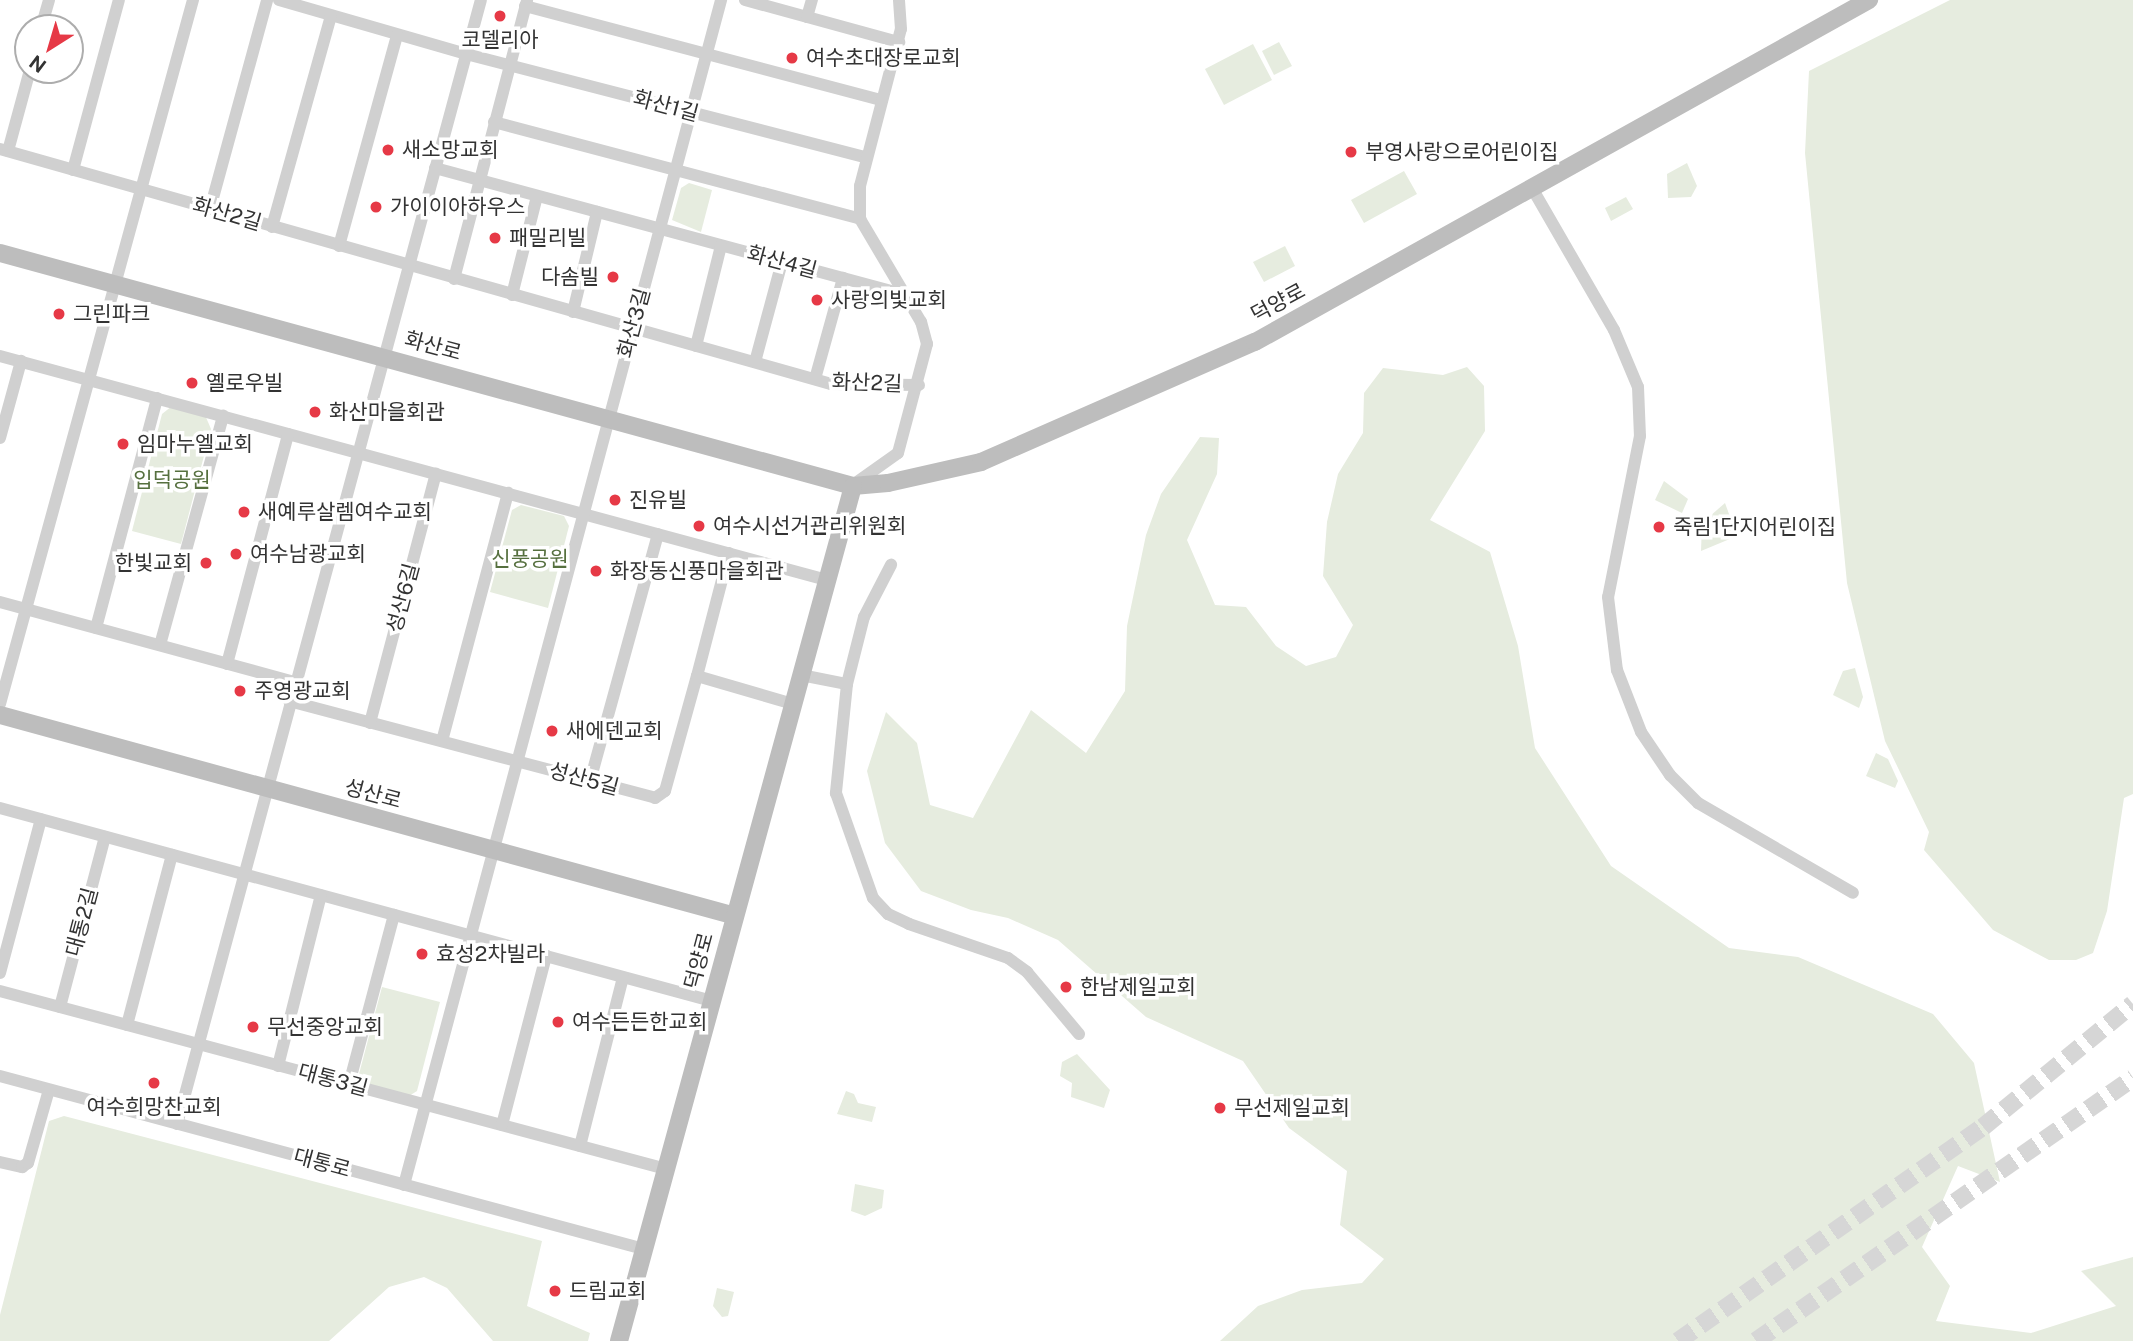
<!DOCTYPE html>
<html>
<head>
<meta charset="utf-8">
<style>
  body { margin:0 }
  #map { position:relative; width:2133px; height:1341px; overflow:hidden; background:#fff; font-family:"Public Sans","Noto Sans KR",sans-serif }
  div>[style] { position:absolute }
  .green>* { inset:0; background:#e6ecdf }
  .secondary-tunnel>* { height:18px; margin-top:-9px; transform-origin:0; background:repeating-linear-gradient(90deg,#d6d6d6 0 18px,transparent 0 27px) }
  .street>* { height:12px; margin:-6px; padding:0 6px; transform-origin:6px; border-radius:6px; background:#d0d0d0 }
  .secondary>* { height:18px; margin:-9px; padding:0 9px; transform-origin:9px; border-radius:9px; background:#bdbdbd }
  .dots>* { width:19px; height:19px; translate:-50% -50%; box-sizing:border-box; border:4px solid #fff; border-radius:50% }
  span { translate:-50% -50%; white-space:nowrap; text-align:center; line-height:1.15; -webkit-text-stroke:7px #fff; paint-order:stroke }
  .poi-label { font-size:21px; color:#333 }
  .left { translate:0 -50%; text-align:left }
  .right { translate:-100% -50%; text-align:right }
  .street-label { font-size:21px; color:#333 }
  .park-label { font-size:21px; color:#56703f }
  .north { position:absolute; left:14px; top:14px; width:70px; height:70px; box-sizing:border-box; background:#fff; border:2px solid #adadad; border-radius:50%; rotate:217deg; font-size:19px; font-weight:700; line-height:28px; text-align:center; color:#333 }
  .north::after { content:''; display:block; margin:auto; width:24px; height:32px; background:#e63946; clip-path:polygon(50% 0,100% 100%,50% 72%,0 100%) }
</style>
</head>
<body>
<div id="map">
  <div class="green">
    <div style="clip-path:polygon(1950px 0,2133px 0,2133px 794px,2124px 798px,2107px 911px,2093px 953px,2076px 960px,2049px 960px,1993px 930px,1924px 850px,1929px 832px,1885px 741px,1847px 583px,1805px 153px,1809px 71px)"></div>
    <div style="clip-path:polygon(1279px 42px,1292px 66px,1274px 75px,1262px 51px)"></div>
    <div style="clip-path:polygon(1253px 44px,1272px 80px,1224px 105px,1205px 69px)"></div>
    <div style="clip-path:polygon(1687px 163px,1697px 186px,1691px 197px,1668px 198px,1667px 174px)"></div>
    <div style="clip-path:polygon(1404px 171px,1417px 194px,1364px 223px,1351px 200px)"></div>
    <div style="clip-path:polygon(689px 183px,712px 190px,701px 232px,672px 220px,681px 188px)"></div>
    <div style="clip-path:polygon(1626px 197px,1633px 209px,1611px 221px,1605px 208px)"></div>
    <div style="clip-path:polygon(1285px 246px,1295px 266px,1264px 282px,1253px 262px)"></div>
    <div style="clip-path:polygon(1467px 367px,1484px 386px,1485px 431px,1430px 520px,1490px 552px,1518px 646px,1535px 748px,1611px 866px,1729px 948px,1798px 957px,1933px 1014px,1974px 1063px,2000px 1182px,1958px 1166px,1922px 1247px,1950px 1286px,1936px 1321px,2031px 1333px,2116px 1306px,2081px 1271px,2133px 1257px,2133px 1341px,1220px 1341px,1258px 1306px,1302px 1290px,1362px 1283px,1384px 1259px,1340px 1225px,1347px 1171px,1289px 1128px,1243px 1061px,1146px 1017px,1058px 940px,1008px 918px,971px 910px,921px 891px,885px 843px,867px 771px,886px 712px,917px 743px,930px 805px,973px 818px,1031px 710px,1086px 753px,1125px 691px,1127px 626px,1146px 535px,1161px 494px,1200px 437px,1219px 438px,1217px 474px,1187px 540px,1215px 605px,1246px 607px,1276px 646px,1306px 666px,1336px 657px,1353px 625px,1323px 576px,1327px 522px,1338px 474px,1363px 433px,1364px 393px,1383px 368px,1443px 375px)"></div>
    <div style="clip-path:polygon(172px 406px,205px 415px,211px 429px,181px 544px,132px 531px,162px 414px)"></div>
    <div style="clip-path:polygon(1664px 481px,1688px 499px,1682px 513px,1655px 500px)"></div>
    <div style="clip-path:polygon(1725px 503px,1737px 536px,1701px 551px,1702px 523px)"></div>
    <div style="clip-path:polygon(521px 505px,564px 516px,569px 526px,548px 608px,490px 592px,512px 510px)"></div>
    <div style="clip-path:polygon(1855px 668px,1863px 697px,1859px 708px,1833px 695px,1843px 671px)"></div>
    <div style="clip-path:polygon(1876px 753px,1888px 759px,1898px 781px,1895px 788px,1866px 776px)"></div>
    <div style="clip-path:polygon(382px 987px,440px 1002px,417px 1091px,409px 1096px,365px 1084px,359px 1074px)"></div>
    <div style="clip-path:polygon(1077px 1054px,1110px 1090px,1104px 1108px,1071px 1097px,1072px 1083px,1060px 1076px,1062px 1062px)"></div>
    <div style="clip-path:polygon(846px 1091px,854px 1094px,858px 1103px,876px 1107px,872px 1122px,837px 1114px)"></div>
    <div style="clip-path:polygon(64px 1116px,542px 1241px,527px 1306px,590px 1333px,588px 1341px,493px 1341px,447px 1288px,424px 1277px,389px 1287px,329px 1341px,0 1341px,0 1315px,49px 1121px)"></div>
    <div style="clip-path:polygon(855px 1184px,884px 1190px,882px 1208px,865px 1216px,851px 1211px)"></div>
    <div style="clip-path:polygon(717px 1288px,734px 1292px,728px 1316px,722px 1317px,713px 1306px)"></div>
  </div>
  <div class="secondary-tunnel">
    <div style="left:1678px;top:1341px;width:373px;rotate:-35.1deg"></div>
    <div style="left:1983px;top:1127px;width:194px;rotate:-39.4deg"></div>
    <div style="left:1756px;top:1341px;width:460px;rotate:-34.9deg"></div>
  </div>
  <div class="street">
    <div style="left:279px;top:0;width:195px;rotate:16.1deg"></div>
    <div style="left:466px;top:54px;width:414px;rotate:14.5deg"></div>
    <div style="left:745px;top:0;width:160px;rotate:15.3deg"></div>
    <div style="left:525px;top:6px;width:369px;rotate:14.8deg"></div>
    <div style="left:807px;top:17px;width:18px;rotate:-74deg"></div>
    <div style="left:41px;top:28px;width:29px;rotate:-74deg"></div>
    <div style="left:494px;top:122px;width:379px;rotate:14.8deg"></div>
    <div style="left:0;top:149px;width:864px;rotate:15.79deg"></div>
    <div style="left:831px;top:384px;width:88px;rotate:0.7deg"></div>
    <div style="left:8px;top:151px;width:84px;rotate:-74.8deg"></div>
    <div style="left:435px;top:168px;width:488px;rotate:15.1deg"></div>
    <div style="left:73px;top:170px;width:176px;rotate:-74.9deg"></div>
    <div style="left:1532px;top:188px;width:164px;rotate:60deg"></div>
    <div style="left:1614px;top:330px;width:62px;rotate:67.2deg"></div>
    <div style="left:1638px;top:387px;width:49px;rotate:87.7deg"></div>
    <div style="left:1640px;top:436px;width:164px;rotate:101.2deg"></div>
    <div style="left:1608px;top:597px;width:74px;rotate:83deg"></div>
    <div style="left:1617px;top:670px;width:66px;rotate:68.8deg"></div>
    <div style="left:1641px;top:732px;width:52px;rotate:56deg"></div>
    <div style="left:1670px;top:775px;width:40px;rotate:45deg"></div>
    <div style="left:1698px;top:803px;width:179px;rotate:30.1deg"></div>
    <div style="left:210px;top:209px;width:217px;rotate:-74.7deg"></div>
    <div style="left:272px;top:227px;width:219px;rotate:-74.4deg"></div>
    <div style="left:339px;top:246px;width:219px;rotate:-74.6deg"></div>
    <div style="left:454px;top:279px;width:288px;rotate:-75.3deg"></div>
    <div style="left:512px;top:295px;width:102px;rotate:-75.8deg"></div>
    <div style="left:573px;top:312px;width:103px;rotate:-76.5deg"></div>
    <div style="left:696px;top:346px;width:103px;rotate:-76deg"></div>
    <div style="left:0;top:356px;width:857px;rotate:15.16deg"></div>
    <div style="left:755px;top:362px;width:104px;rotate:-74.9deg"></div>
    <div style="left:815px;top:379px;width:105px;rotate:-74.5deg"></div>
    <div style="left:0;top:438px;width:80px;rotate:-74.7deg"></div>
    <div style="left:853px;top:485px;width:55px;rotate:-35.4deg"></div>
    <div style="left:898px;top:453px;width:113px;rotate:-75.1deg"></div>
    <div style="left:927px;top:344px;width:23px;rotate:-105deg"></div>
    <div style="left:921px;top:322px;width:120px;rotate:-120.6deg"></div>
    <div style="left:860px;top:219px;width:33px;rotate:-90deg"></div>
    <div style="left:860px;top:186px;width:162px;rotate:-75.4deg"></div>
    <div style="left:901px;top:29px;width:29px;rotate:-94deg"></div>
    <div style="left:0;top:602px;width:305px;rotate:15.2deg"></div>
    <div style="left:96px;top:628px;width:238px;rotate:-75.1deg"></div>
    <div style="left:160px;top:645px;width:238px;rotate:-74.6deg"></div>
    <div style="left:227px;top:664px;width:238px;rotate:-75.1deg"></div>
    <div style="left:801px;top:675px;width:47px;rotate:11.1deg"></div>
    <div style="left:847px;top:684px;width:110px;rotate:95.8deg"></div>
    <div style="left:836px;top:793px;width:111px;rotate:70.6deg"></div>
    <div style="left:873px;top:898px;width:22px;rotate:47deg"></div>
    <div style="left:888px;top:914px;width:23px;rotate:25deg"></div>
    <div style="left:909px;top:924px;width:105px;rotate:19deg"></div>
    <div style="left:1008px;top:958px;width:24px;rotate:36deg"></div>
    <div style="left:1027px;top:972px;width:81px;rotate:50deg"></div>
    <div style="left:697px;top:676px;width:127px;rotate:-75.4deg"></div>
    <div style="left:847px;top:684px;width:69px;rotate:-75.8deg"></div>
    <div style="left:864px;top:617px;width:59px;rotate:-62.6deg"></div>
    <div style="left:289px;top:701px;width:379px;rotate:14.8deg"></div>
    <div style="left:655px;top:798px;width:12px;rotate:-35deg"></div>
    <div style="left:665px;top:791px;width:119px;rotate:-74.5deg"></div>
    <div style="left:697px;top:676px;width:100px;rotate:16.3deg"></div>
    <div style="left:0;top:704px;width:730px;rotate:-74.67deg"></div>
    <div style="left:370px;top:723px;width:258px;rotate:-75.2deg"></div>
    <div style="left:442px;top:741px;width:257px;rotate:-75.1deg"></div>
    <div style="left:590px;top:781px;width:256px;rotate:-74.6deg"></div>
    <div style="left:0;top:808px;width:738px;rotate:15.17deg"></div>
    <div style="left:0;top:973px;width:159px;rotate:-75.1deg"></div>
    <div style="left:0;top:991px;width:689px;rotate:14.96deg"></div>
    <div style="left:60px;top:1007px;width:176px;rotate:-75.2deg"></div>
    <div style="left:127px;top:1025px;width:176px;rotate:-75.2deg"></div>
    <div style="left:278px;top:1066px;width:176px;rotate:-75.9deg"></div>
    <div style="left:0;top:1076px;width:667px;rotate:15.04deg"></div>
    <div style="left:349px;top:1084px;width:175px;rotate:-75.1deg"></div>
    <div style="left:177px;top:1124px;width:1164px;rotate:-74.87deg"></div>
    <div style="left:502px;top:1125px;width:175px;rotate:-75.4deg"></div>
    <div style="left:580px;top:1146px;width:174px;rotate:-75.7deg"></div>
    <div style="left:0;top:1162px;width:23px;rotate:13deg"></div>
    <div style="left:22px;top:1167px;width:7px;rotate:-34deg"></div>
    <div style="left:28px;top:1163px;width:76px;rotate:-74deg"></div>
    <div style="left:404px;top:1185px;width:1227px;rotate:-75.02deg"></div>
  </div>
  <div class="secondary">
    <div style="left:0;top:253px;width:884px;rotate:15.28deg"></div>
    <div style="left:853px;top:486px;width:35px;rotate:-5deg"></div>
    <div style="left:888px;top:483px;width:95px;rotate:-12.7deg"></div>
    <div style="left:981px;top:462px;width:299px;rotate:-23.7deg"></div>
    <div style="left:1255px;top:342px;width:703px;rotate:-29.12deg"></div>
    <div style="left:0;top:715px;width:762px;rotate:15.29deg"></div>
    <div style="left:619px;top:1341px;width:886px;rotate:-74.69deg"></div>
  </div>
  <div class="dots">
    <div style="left:500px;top:16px;background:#e63946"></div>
    <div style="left:792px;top:58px;background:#e63946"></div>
    <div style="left:388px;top:150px;background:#e63946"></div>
    <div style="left:1351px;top:152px;background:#e63946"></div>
    <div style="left:376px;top:207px;background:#e63946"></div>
    <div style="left:495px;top:238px;background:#e63946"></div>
    <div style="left:613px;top:277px;background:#e63946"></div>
    <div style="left:817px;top:300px;background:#e63946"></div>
    <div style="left:59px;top:314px;background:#e63946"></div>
    <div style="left:192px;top:383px;background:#e63946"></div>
    <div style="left:315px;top:412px;background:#e63946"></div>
    <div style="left:123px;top:444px;background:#e63946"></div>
    <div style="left:615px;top:500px;background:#e63946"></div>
    <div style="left:244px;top:512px;background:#e63946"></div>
    <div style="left:699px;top:526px;background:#e63946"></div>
    <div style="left:1659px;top:527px;background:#e63946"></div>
    <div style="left:236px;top:554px;background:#e63946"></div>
    <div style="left:206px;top:563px;background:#e63946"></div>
    <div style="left:596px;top:571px;background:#e63946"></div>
    <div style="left:240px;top:691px;background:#e63946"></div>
    <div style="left:552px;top:731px;background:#e63946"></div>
    <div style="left:422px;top:954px;background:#e63946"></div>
    <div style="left:1066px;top:987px;background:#e63946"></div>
    <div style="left:558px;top:1022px;background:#e63946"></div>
    <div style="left:253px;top:1027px;background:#e63946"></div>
    <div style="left:154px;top:1083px;background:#e63946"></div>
    <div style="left:1220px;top:1108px;background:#e63946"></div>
    <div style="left:555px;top:1291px;background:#e63946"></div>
  </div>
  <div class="poi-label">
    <span style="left:500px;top:40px">코델리아</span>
    <span class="left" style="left:806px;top:58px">여수초대장로교회</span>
    <span class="left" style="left:402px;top:150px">새소망교회</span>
    <span class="left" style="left:1365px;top:152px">부영사랑으로어린이집</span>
    <span class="left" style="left:390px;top:207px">가이이아하우스</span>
    <span class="left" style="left:509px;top:238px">패밀리빌</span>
    <span class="right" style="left:599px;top:277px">다솜빌</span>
    <span class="left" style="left:831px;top:300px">사랑의빛교회</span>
    <span class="left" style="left:73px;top:314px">그린파크</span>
    <span class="left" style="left:206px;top:383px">옐로우빌</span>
    <span class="left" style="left:329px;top:412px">화산마을회관</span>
    <span class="left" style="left:137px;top:444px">임마누엘교회</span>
    <span class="left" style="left:629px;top:500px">진유빌</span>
    <span class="left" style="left:258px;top:512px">새예루살렘여수교회</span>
    <span class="left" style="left:713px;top:526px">여수시선거관리위원회</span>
    <span class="left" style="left:1673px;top:527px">죽림1단지어린이집</span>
    <span class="left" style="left:250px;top:554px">여수남광교회</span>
    <span class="right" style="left:192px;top:563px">한빛교회</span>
    <span class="left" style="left:610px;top:571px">화장동신풍마을회관</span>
    <span class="left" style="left:254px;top:691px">주영광교회</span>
    <span class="left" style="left:566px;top:731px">새에덴교회</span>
    <span class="left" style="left:436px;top:954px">효성2차빌라</span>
    <span class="left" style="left:1080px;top:987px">한남제일교회</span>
    <span class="left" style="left:572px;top:1022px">여수든든한교회</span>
    <span class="left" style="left:267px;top:1027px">무선중앙교회</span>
    <span style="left:154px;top:1107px">여수희망찬교회</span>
    <span class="left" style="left:1234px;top:1108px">무선제일교회</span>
    <span class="left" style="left:569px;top:1291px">드림교회</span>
  </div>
  <div class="street-label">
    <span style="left:666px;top:106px;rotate:15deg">화산1길</span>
    <span style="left:227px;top:214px;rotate:16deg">화산2길</span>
    <span style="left:782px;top:262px;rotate:15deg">화산4길</span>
    <span style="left:1278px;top:303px;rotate:-28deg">덕양로</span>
    <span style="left:634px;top:323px;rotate:-75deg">화산3길</span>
    <span style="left:433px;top:346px;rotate:15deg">화산로</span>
    <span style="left:867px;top:383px;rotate:2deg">화산2길</span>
    <span style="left:403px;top:598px;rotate:-75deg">성산6길</span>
    <span style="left:584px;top:779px;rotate:15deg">성산5길</span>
    <span style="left:373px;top:794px;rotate:15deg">성산로</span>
    <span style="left:82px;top:922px;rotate:-75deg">대통2길</span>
    <span style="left:699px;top:961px;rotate:-75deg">덕양로</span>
    <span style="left:333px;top:1080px;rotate:15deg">대통3길</span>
    <span style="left:322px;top:1163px;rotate:15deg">대통로</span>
  </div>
  <div class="park-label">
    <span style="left:172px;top:480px">입덕공원</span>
    <span style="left:530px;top:559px">신풍공원</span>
  </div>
  <div class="north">N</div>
</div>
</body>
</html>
